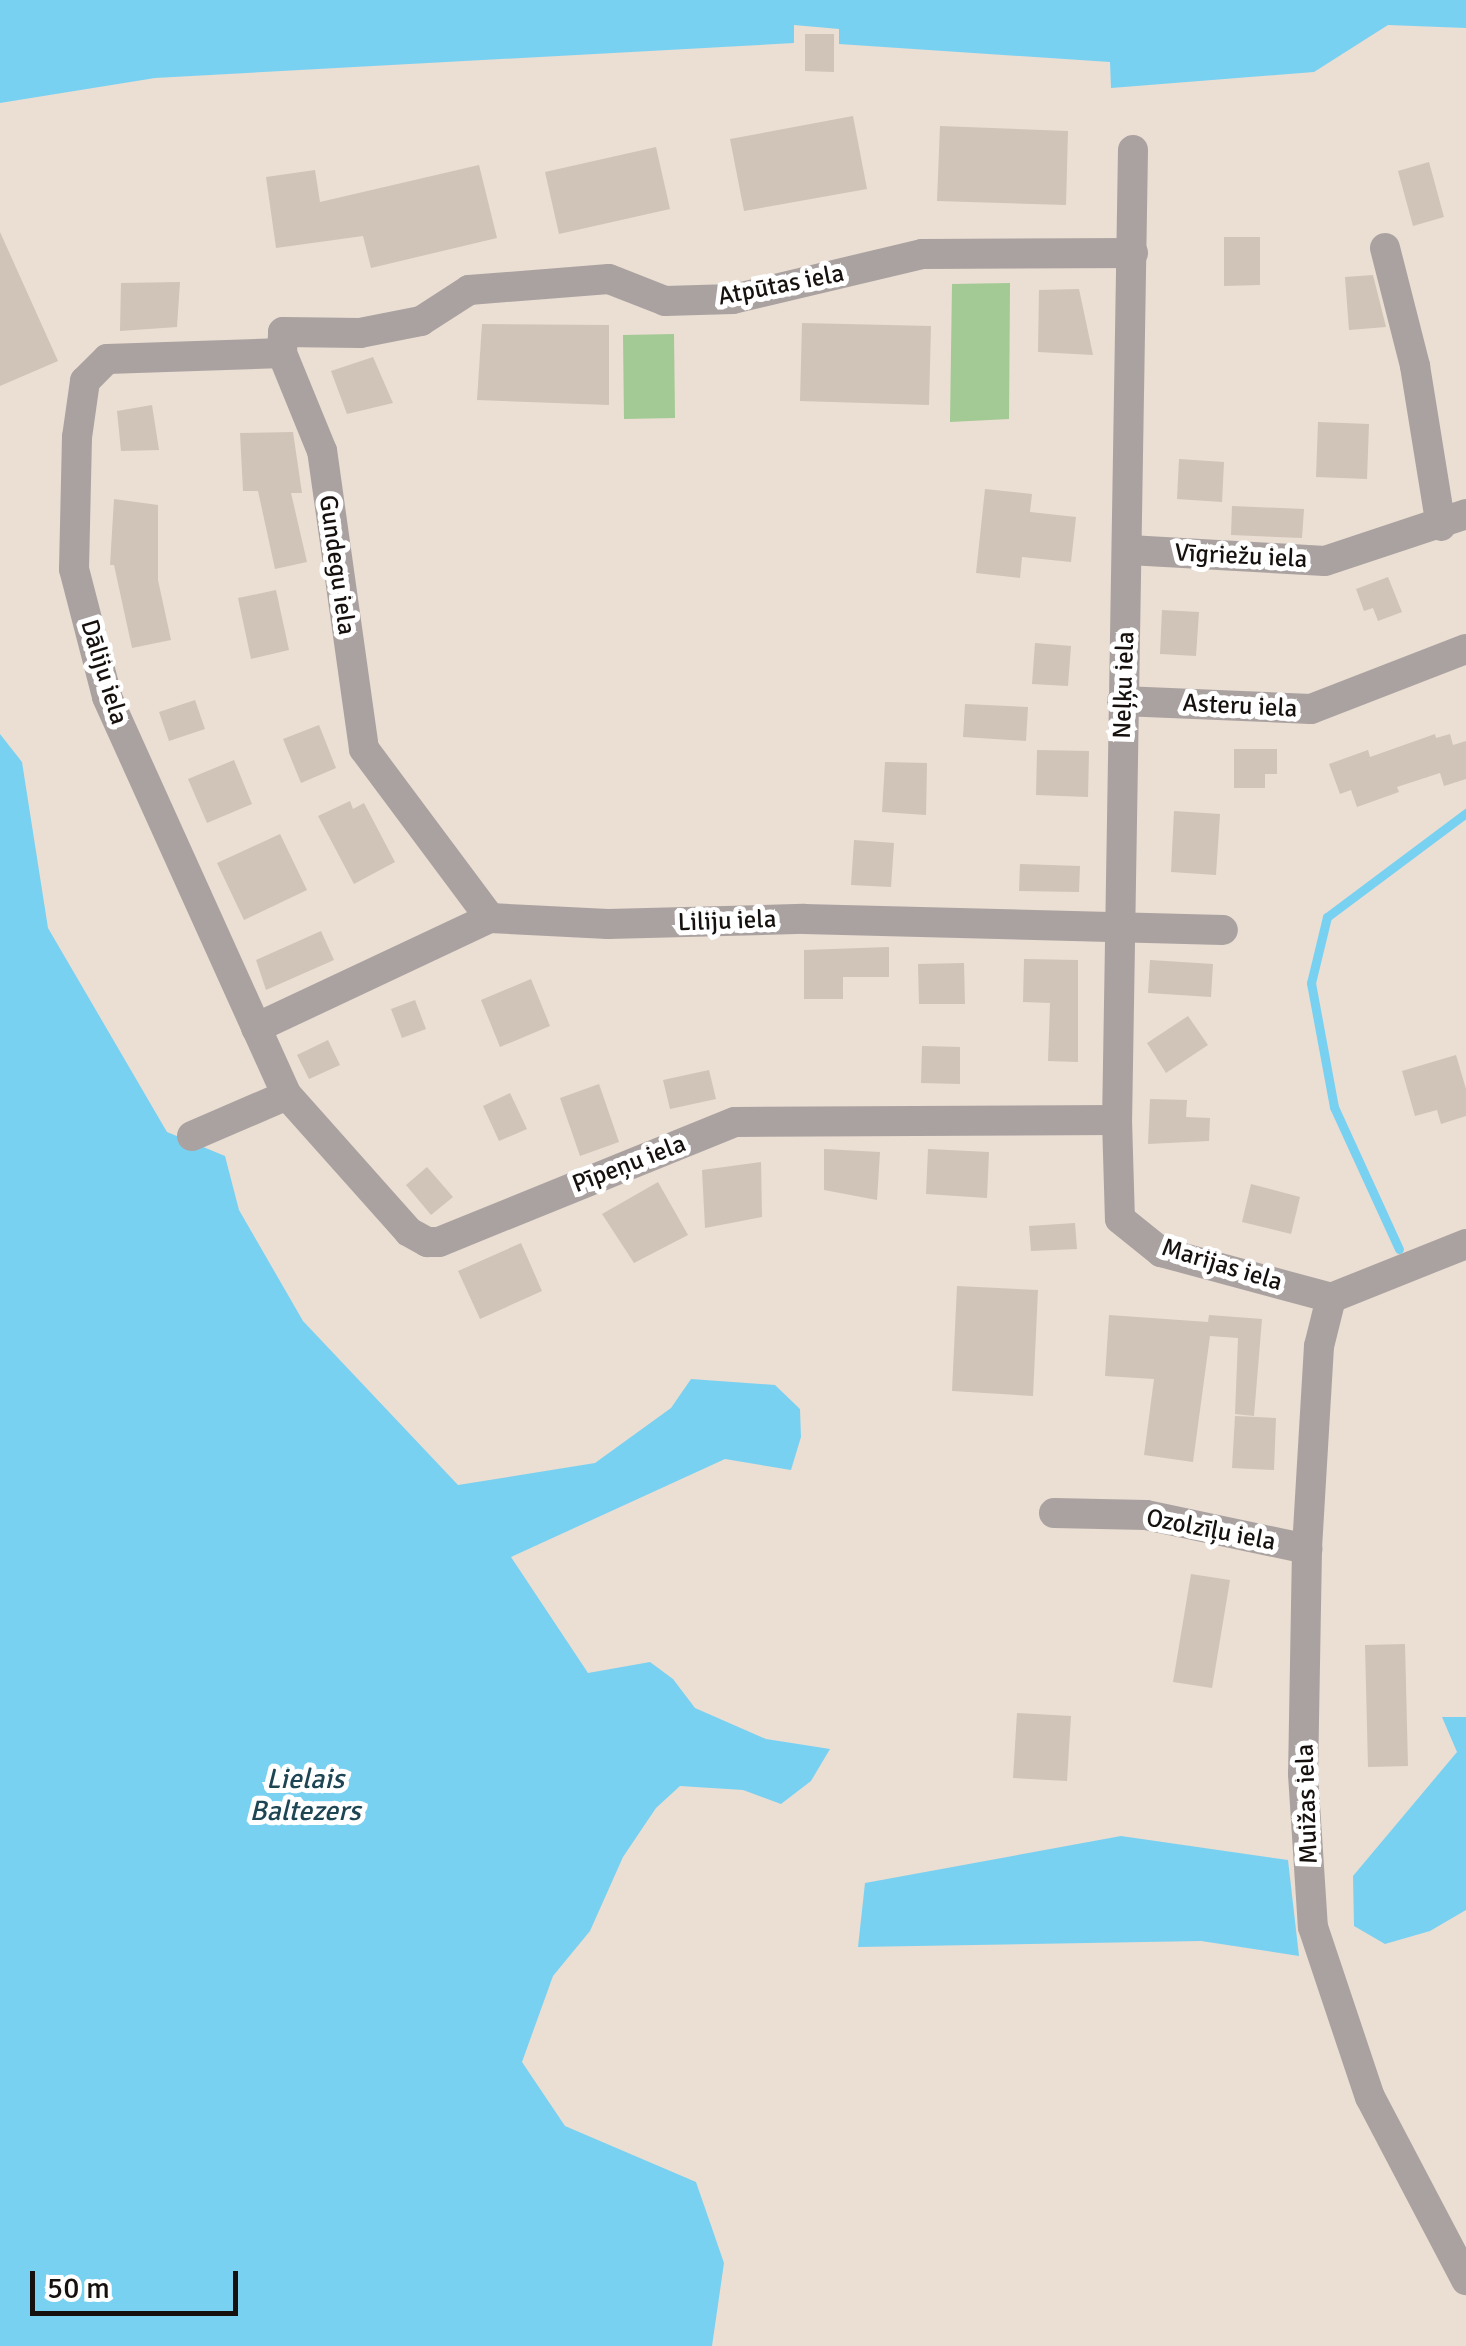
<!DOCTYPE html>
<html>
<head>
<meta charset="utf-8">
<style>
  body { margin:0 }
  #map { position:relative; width:1466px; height:2346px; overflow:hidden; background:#ebded3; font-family:Signika,sans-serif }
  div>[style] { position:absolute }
  .green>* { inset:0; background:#a3ca94 }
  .water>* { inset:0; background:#79d1f2 }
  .stream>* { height:9px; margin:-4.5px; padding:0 4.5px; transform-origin:4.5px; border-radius:4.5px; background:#79d1f2 }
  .building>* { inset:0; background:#d0c3b8 }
  .minor>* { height:30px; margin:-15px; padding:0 15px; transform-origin:15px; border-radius:15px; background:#aaa2a0 }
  span { translate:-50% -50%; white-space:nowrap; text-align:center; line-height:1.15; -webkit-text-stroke:10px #fff; paint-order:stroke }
  .street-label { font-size:25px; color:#16110e }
  .water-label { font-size:28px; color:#1d4553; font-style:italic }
  .scale { position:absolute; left:30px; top:2271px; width:208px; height:45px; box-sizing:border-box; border:5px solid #16110e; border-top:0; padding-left:12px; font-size:30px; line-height:35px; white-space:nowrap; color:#16110e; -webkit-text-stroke:8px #fff; paint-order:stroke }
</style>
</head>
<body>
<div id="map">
  <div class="green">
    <div style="clip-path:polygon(1010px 283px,1009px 419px,950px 422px,952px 284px)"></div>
    <div style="clip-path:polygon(674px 334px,675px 418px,624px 419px,623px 335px)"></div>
  </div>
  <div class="water">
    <div style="clip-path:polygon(0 0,1466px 0,1466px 28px,1388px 25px,1314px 72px,1111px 88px,1110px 62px,839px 44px,839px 29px,794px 25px,794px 43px,155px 78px,0 103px)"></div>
    <div style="clip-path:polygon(0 734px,22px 762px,48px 928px,167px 1132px,225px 1156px,239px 1210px,303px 1321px,458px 1485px,595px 1463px,671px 1408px,691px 1379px,775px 1385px,800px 1409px,801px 1437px,791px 1470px,725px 1459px,511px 1557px,588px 1673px,650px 1662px,673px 1679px,695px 1708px,766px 1739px,830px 1749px,811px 1781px,781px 1804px,743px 1790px,680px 1786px,656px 1808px,623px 1857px,590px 1931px,553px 1976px,522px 2062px,565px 2126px,696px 2182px,724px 2263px,712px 2346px,0 2346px)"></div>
    <div style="clip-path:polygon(1442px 1717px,1466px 1717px,1466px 1910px,1430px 1931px,1385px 1944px,1354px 1926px,1353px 1876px,1457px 1752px)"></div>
    <div style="clip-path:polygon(1121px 1836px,1288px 1860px,1299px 1956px,1201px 1941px,858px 1947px,865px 1883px)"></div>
  </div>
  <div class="stream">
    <div style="left:1399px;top:1249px;width:156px;rotate:-114.6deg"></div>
    <div style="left:1334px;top:1107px;width:126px;rotate:-100.5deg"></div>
    <div style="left:1311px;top:983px;width:68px;rotate:-76.4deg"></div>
    <div style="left:1327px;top:917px;width:174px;rotate:-36.8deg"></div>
  </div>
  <div class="building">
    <div style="clip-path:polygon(805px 34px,834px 34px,834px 72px,805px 71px)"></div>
    <div style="clip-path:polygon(853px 116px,867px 189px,744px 211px,730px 139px)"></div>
    <div style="clip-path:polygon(940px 126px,1068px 131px,1066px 205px,937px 201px)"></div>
    <div style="clip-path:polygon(656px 147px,670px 209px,559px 234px,545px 172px)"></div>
    <div style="clip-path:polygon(1429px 162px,1444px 217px,1413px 226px,1398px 171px)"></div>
    <div style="clip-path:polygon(479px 165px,497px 238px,371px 268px,363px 236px,276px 248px,266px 177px,315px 170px,320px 202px)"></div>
    <div style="clip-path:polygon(0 232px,58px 361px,0 386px)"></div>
    <div style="clip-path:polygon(1224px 237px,1260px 237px,1260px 285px,1224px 286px)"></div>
    <div style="clip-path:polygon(1373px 275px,1386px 327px,1349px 330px,1345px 277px)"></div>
    <div style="clip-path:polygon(180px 282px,177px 327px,120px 331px,121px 283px)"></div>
    <div style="clip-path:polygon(1079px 289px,1093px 355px,1038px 352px,1039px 290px)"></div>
    <div style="clip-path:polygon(802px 323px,931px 326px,929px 405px,800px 401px)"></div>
    <div style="clip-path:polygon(482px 324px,609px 325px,609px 405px,477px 400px)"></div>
    <div style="clip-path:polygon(373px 357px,393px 403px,347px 414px,331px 371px)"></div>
    <div style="clip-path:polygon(152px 405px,159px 450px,121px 451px,117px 411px)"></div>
    <div style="clip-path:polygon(1318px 422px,1369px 424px,1367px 479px,1316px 477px)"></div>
    <div style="clip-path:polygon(293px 432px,302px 493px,291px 493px,307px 562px,275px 569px,258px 491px,243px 491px,240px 433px)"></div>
    <div style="clip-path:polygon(1179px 459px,1224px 462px,1222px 502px,1177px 499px)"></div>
    <div style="clip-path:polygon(985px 489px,1032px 494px,1030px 512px,1076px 517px,1071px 562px,1022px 557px,1020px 578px,976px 573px)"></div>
    <div style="clip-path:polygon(114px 499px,158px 505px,158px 580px,171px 640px,132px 648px,114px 565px,110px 565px)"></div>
    <div style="clip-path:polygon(1232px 506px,1304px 509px,1302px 538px,1231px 535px)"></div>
    <div style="clip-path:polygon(1388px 577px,1402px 612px,1378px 621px,1373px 608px,1364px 611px,1356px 589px)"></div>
    <div style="clip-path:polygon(276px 590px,289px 650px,251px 659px,238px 598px)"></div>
    <div style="clip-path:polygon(1162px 610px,1199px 612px,1196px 656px,1160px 654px)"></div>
    <div style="clip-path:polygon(1035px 643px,1071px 646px,1068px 686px,1032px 684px)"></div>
    <div style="clip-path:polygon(195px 700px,205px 729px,169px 741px,159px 712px)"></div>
    <div style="clip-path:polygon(965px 704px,1028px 707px,1026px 741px,963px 737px)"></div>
    <div style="clip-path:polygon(319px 725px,336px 768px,301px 783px,283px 739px)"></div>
    <div style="clip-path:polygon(1435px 734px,1436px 738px,1450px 734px,1453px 745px,1466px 741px,1466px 779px,1444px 786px,1440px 773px,1397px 787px,1399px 792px,1357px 807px,1351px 790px,1340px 794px,1329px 764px,1368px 750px,1370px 757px)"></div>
    <div style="clip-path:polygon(1234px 749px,1277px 749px,1277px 774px,1265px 774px,1265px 788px,1234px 788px)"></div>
    <div style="clip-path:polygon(1037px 750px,1089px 751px,1088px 797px,1036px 795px)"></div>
    <div style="clip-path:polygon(234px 760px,252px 804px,207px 823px,188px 779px)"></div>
    <div style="clip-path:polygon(885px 762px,927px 763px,926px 815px,882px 812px)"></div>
    <div style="clip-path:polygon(350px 801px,353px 809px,364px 803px,395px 862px,354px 884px,318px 816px)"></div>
    <div style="clip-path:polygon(1174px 811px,1220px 814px,1216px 875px,1171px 872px)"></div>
    <div style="clip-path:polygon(280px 834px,307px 890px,244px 920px,217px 863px)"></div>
    <div style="clip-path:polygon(854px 840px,894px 843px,891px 887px,851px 885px)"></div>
    <div style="clip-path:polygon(1020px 864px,1080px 866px,1079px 892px,1019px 891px)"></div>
    <div style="clip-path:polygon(321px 931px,334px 960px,266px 990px,256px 960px)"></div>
    <div style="clip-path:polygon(889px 947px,889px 977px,843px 977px,843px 999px,804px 999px,804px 950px)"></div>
    <div style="clip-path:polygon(1024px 959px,1078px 960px,1078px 1062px,1048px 1061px,1050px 1003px,1023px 1002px)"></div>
    <div style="clip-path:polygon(1150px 960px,1213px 964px,1211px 997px,1148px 993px)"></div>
    <div style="clip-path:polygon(964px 963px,965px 1004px,919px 1004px,918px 964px)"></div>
    <div style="clip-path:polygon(531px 979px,550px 1026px,500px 1047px,481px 1000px)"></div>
    <div style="clip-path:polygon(415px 1000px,426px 1029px,402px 1038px,391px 1009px)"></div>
    <div style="clip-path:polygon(1188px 1016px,1208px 1045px,1166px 1073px,1147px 1043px)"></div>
    <div style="clip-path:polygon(328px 1040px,340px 1065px,309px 1079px,297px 1055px)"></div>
    <div style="clip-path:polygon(922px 1046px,960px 1047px,960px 1084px,921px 1083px)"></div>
    <div style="clip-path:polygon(1456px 1055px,1466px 1089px,1466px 1116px,1441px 1124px,1437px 1110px,1415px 1116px,1402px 1071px)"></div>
    <div style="clip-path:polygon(709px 1070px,716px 1099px,670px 1109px,663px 1080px)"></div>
    <div style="clip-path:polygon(599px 1084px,619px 1142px,580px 1156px,560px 1098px)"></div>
    <div style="clip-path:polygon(510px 1093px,527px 1129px,499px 1141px,483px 1106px)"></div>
    <div style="clip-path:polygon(1150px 1099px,1187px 1100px,1186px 1117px,1210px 1118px,1209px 1141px,1148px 1144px)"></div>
    <div style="clip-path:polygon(824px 1149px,880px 1152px,877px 1200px,824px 1190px)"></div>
    <div style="clip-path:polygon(928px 1149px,989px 1152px,987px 1198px,926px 1194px)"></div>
    <div style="clip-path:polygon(761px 1162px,762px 1217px,705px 1228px,702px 1170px)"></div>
    <div style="clip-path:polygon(427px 1167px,453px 1197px,431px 1215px,406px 1185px)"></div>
    <div style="clip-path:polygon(658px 1182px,688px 1235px,634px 1263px,602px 1214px)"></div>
    <div style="clip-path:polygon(1251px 1184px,1300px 1197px,1291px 1234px,1242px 1222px)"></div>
    <div style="clip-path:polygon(1075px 1223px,1077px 1249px,1031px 1251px,1029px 1226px)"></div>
    <div style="clip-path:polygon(521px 1243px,542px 1291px,480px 1319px,458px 1271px)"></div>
    <div style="clip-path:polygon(957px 1286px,1038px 1290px,1033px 1396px,952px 1391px)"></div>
    <div style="clip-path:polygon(1109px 1315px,1208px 1322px,1209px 1315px,1262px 1319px,1254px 1416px,1235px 1414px,1238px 1338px,1210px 1336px,1193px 1462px,1144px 1455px,1154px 1379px,1105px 1376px)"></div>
    <div style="clip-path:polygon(1235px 1416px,1276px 1418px,1274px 1470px,1232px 1468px)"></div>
    <div style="clip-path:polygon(1191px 1574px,1230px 1580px,1212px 1688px,1173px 1682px)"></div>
    <div style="clip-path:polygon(1405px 1644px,1408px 1766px,1368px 1767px,1365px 1645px)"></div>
    <div style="clip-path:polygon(1017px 1713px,1071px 1716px,1067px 1781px,1013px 1778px)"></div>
  </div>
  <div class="minor">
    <div style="left:1133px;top:150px;width:970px;rotate:90.94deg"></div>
    <div style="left:1117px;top:1120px;width:99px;rotate:88.3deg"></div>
    <div style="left:1120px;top:1219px;width:53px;rotate:38.8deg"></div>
    <div style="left:1161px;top:1252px;width:176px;rotate:15.1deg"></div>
    <div style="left:1385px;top:248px;width:122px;rotate:75.7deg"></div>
    <div style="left:1415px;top:366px;width:162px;rotate:80.8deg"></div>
    <div style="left:282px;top:353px;width:21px;rotate:-87deg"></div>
    <div style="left:283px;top:332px;width:77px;rotate:0.7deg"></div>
    <div style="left:360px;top:333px;width:62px;rotate:-11.1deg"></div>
    <div style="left:421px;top:321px;width:57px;rotate:-32.9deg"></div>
    <div style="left:469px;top:290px;width:140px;rotate:-4.5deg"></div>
    <div style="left:609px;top:279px;width:60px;rotate:21.4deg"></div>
    <div style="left:665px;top:301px;width:68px;rotate:-1.7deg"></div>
    <div style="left:733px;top:299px;width:194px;rotate:-13.4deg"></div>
    <div style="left:922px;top:254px;width:211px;rotate:-0.3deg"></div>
    <div style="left:1129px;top:550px;width:196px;rotate:3.2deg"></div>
    <div style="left:1325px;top:561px;width:149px;rotate:-18.4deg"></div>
    <div style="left:1122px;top:701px;width:189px;rotate:2.4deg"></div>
    <div style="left:1311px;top:709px;width:166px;rotate:-21.2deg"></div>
    <div style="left:490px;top:918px;width:211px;rotate:-126.7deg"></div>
    <div style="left:364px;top:749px;width:301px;rotate:-98deg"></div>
    <div style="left:322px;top:451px;width:106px;rotate:-112.2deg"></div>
    <div style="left:282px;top:353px;width:175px;rotate:178deg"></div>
    <div style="left:107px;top:359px;width:31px;rotate:135deg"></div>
    <div style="left:85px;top:381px;width:57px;rotate:98.1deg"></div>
    <div style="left:77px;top:437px;width:132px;rotate:91.3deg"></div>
    <div style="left:74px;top:569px;width:132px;rotate:75.5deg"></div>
    <div style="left:107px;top:697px;width:437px;rotate:65.7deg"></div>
    <div style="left:287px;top:1095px;width:183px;rotate:48.3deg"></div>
    <div style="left:409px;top:1232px;width:21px;rotate:29deg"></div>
    <div style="left:427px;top:1242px;width:12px"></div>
    <div style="left:439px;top:1242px;width:319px;rotate:-22.1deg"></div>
    <div style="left:735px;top:1122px;width:382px;rotate:-0.3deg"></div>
    <div style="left:256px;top:1028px;width:259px;rotate:-25.2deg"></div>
    <div style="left:490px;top:918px;width:118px;rotate:2.9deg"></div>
    <div style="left:608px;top:924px;width:196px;rotate:-1.5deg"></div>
    <div style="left:804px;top:919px;width:419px;rotate:1.5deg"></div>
    <div style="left:192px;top:1136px;width:103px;rotate:-23.3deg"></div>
    <div style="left:1331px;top:1298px;width:49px;rotate:104deg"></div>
    <div style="left:1319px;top:1346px;width:203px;rotate:93.4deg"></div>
    <div style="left:1307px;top:1549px;width:225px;rotate:91deg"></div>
    <div style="left:1303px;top:1774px;width:153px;rotate:86.3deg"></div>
    <div style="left:1313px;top:1927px;width:179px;rotate:71.5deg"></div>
    <div style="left:1370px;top:2097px;width:207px;rotate:62.3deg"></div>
    <div style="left:1331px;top:1298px;width:145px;rotate:-21.8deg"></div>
    <div style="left:1054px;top:1513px;width:92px;rotate:1.2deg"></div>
    <div style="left:1146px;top:1515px;width:165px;rotate:11.9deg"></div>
  </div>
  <div class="street-label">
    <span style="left:781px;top:285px;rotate:-11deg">Atpūtas iela</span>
    <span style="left:1241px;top:556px;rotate:3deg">Vīgriežu iela</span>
    <span style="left:337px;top:565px;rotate:82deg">Gundegu iela</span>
    <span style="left:104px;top:672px;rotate:73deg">Dāliju iela</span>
    <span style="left:1124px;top:685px;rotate:-88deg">Neļķu iela</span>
    <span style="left:1240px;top:706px;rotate:3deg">Asteru iela</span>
    <span style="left:727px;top:921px;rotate:-2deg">Liliju iela</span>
    <span style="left:629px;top:1164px;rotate:-21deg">Pīpeņu iela</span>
    <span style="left:1222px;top:1265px;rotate:17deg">Marijas iela</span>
    <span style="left:1211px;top:1530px;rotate:11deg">Ozolzīļu iela</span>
    <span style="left:1307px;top:1804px;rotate:-92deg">Muižas iela</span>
  </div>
  <div class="water-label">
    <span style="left:305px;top:1795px">Lielais<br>Baltezers</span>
  </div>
  <div class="scale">50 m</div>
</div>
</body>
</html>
